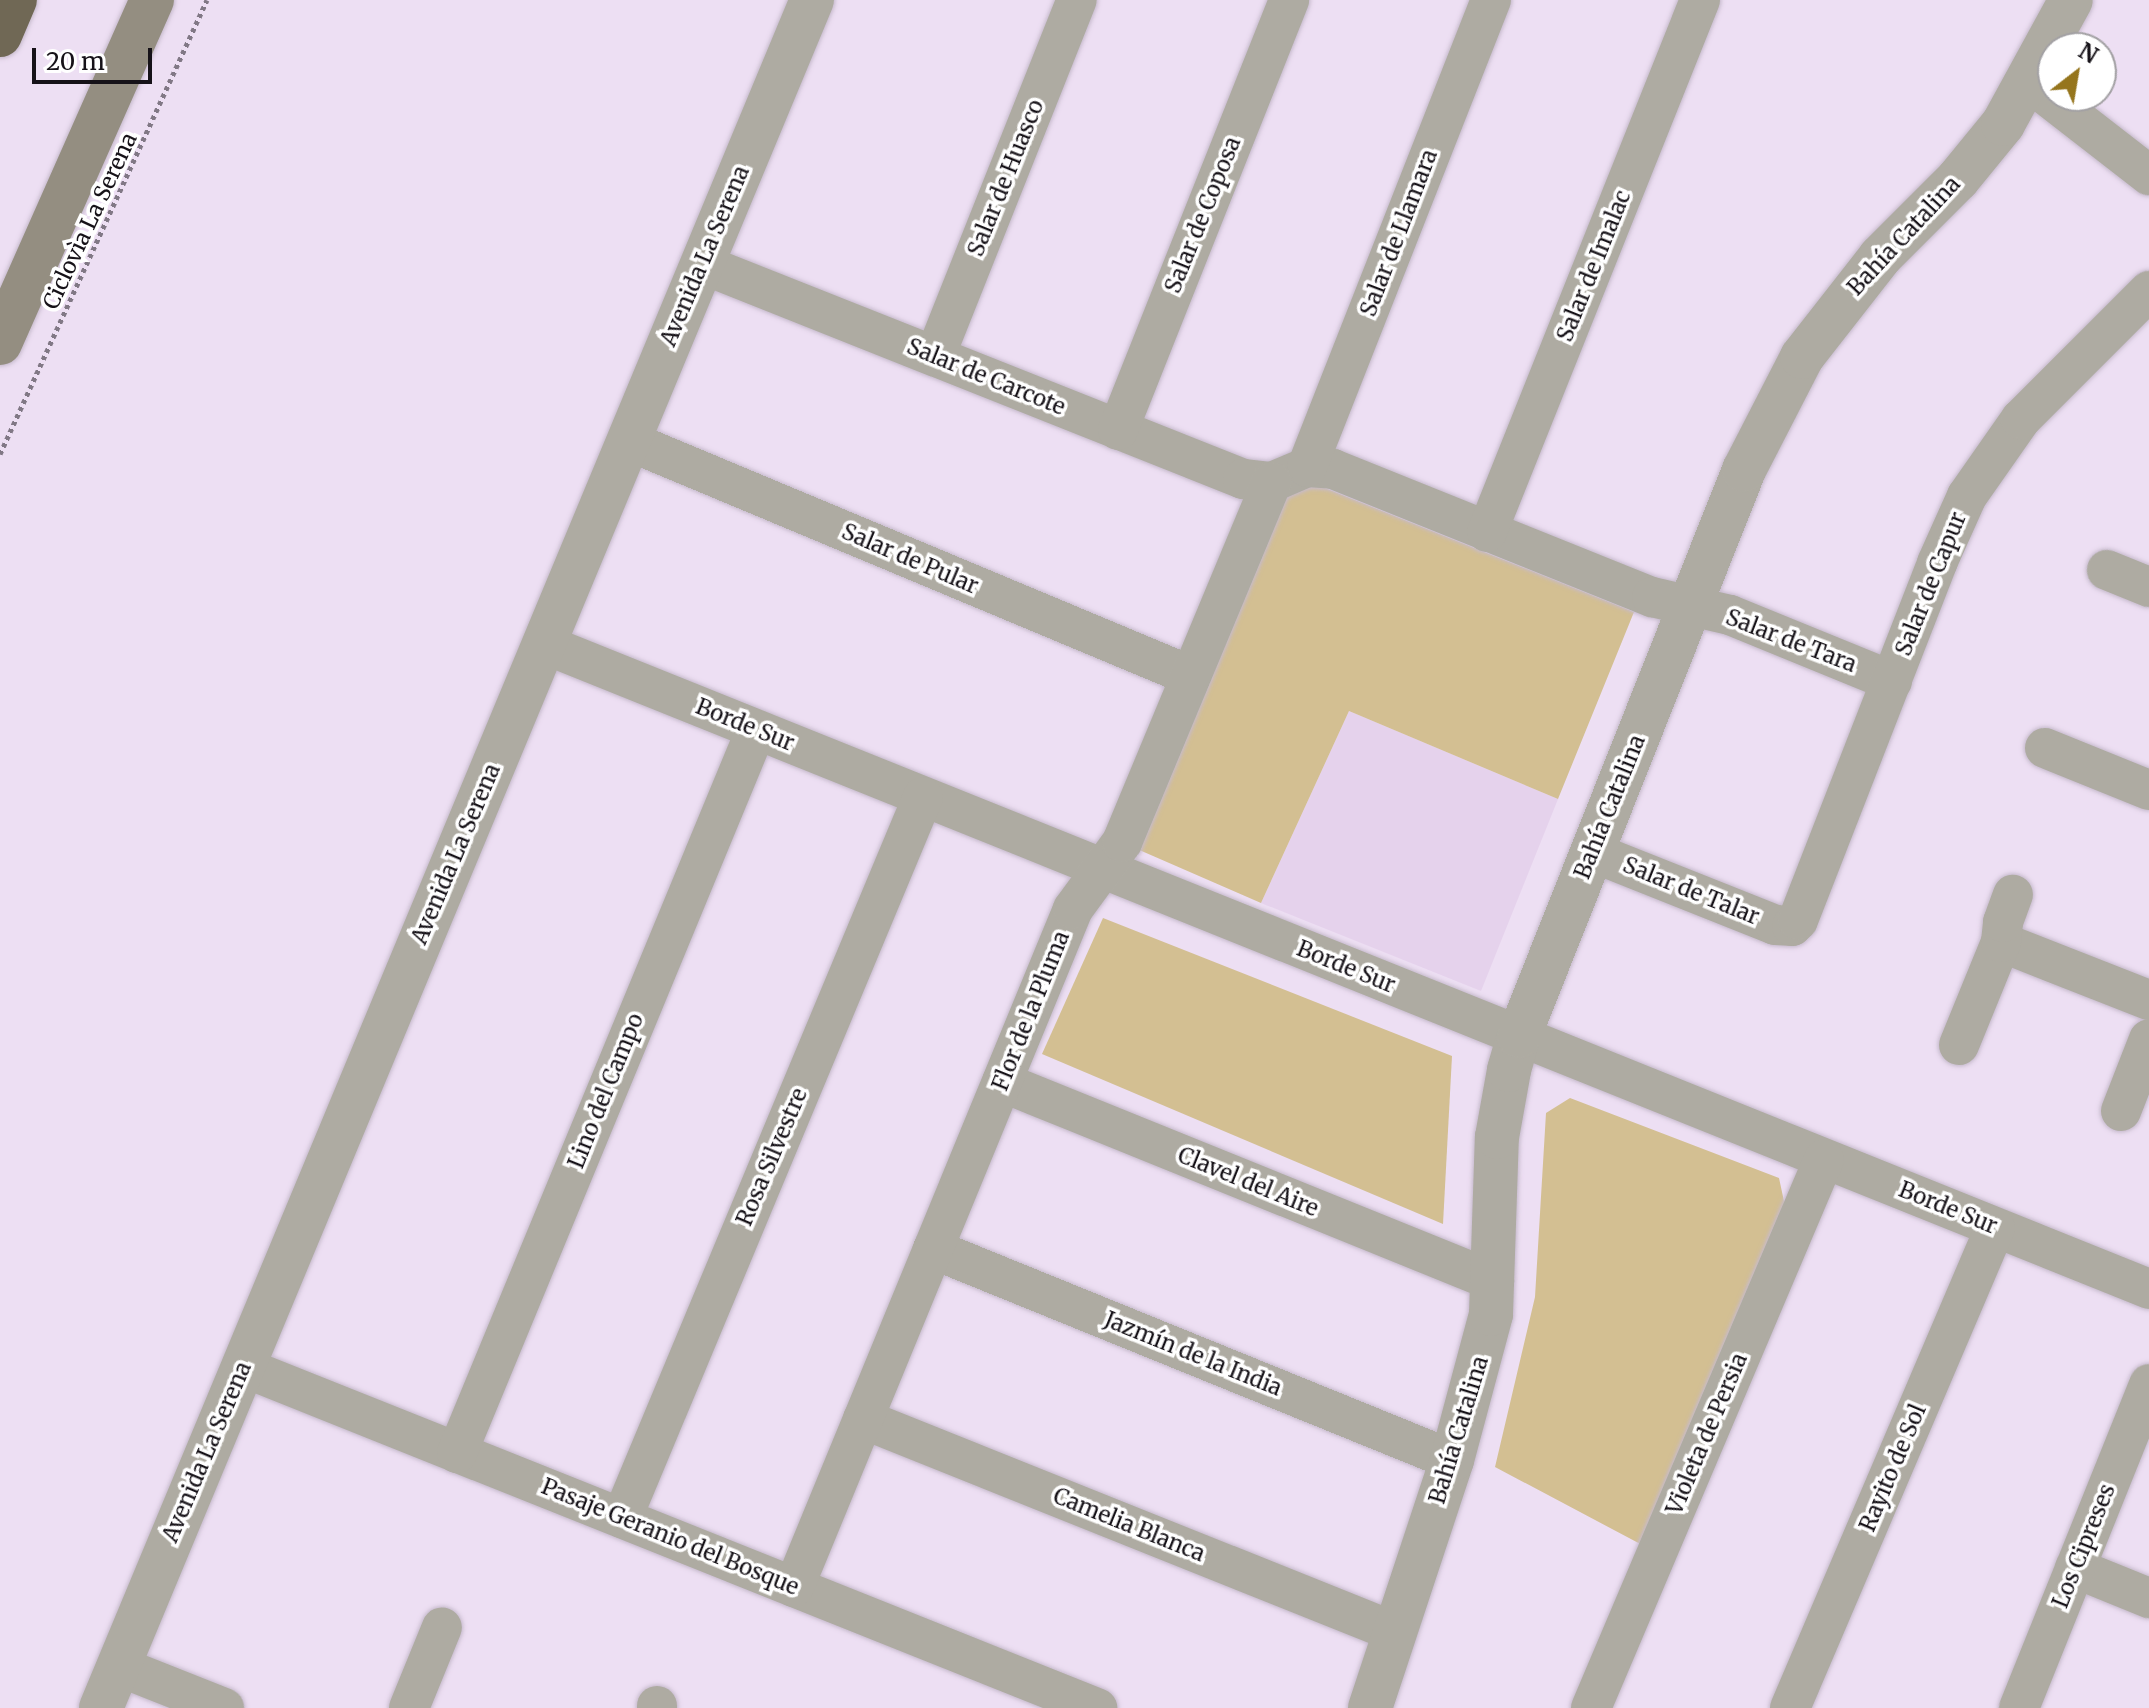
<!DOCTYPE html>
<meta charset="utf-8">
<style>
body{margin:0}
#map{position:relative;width:2149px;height:1708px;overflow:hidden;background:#eddff3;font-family:Merriweather,serif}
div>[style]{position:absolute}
.built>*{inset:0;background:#e5d2ec}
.green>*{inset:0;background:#d3bf92}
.path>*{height:5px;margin-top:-2.5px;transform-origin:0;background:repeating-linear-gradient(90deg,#817885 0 4px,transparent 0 8px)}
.roads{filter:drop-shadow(0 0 2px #c6bacc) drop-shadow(0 0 2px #c6bacc)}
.minor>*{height:40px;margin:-20px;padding:0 20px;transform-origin:20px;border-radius:20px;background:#aeaba2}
.tertiary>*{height:44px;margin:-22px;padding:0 22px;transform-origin:22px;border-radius:22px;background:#aeaba2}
.secondary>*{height:44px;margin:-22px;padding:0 22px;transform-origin:22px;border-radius:22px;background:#948e81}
.motorway>*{height:44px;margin:-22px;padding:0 22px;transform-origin:22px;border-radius:22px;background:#706855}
span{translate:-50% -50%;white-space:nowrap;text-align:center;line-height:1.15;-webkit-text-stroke:7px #fff;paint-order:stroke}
.street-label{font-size:22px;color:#161218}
.north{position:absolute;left:2037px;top:32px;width:80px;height:80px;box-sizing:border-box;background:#fff;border:2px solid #a2a0a3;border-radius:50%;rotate:31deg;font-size:22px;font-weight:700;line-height:32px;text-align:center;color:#161218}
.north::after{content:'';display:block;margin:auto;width:28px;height:36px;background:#95751d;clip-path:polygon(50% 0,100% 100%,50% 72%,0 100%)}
.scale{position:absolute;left:32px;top:48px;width:120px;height:36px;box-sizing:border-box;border:4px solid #161218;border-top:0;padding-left:10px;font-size:24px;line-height:28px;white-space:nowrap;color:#161218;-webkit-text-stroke:6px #fff;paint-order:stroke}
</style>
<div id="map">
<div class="built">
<i style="clip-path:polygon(1349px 711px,1558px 799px,1481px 991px,1261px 903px)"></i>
</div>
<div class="green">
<i style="clip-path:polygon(1310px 482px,1634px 612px,1558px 799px,1349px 711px,1261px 903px,1137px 849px,1281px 494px)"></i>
<i style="clip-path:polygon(1103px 918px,1452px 1056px,1443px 1224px,1042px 1054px)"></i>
<i style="clip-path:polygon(1570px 1098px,1779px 1178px,1785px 1206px,1646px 1547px,1495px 1467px,1535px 1297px,1546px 1113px)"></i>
</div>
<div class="path">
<i style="left:0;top:454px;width:499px;rotate:-65.5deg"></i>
</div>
<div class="roads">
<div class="minor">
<i style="left:2029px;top:82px;width:152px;rotate:37.8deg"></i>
<i style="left:702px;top:264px;width:582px;rotate:21.67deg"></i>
<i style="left:1243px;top:479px;width:29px;rotate:6deg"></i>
<i style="left:1272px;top:482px;width:38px;rotate:-23deg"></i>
<i style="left:1307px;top:467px;width:26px;rotate:4deg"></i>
<i style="left:1333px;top:469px;width:344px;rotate:21.9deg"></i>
<i style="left:1652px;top:597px;width:80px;rotate:13deg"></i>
<i style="left:1730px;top:615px;width:175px;rotate:22.2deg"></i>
<i style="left:935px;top:356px;width:383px;rotate:-68.3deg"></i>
<i style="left:1118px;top:430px;width:463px;rotate:-68.3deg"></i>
<i style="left:629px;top:441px;width:609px;rotate:22.69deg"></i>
<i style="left:1307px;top:467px;width:502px;rotate:-68.5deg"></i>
<i style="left:1487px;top:532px;width:573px;rotate:-68.18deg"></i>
<i style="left:2107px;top:570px;width:45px;rotate:22deg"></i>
<i style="left:544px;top:644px;width:1730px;rotate:21.89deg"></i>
<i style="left:2045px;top:748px;width:112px;rotate:22deg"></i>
<i style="left:1592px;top:852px;width:197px;rotate:21.7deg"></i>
<i style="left:1775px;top:925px;width:17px;rotate:3deg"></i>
<i style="left:1792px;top:926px;width:8px;rotate:-45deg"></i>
<i style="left:1798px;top:920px;width:383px;rotate:-68.7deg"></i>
<i style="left:1937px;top:563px;width:73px;rotate:-65.9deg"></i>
<i style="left:1967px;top:496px;width:94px;rotate:-55deg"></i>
<i style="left:2021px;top:419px;width:181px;rotate:-45deg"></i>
<i style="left:2001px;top:942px;width:159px;rotate:21.4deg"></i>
<i style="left:1959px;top:1045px;width:111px;rotate:-67.8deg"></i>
<i style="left:2001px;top:942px;width:20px;rotate:-84deg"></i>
<i style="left:2003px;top:922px;width:29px;rotate:-70deg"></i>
<i style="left:1002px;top:1082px;width:531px;rotate:22.02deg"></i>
<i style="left:2121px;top:1111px;width:77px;rotate:-68.7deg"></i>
<i style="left:933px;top:1249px;width:560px;rotate:22.12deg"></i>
<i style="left:243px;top:1367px;width:920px;rotate:21.77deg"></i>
<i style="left:863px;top:1419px;width:573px;rotate:21.82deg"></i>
<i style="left:457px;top:1453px;width:782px;rotate:-67.53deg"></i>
<i style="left:622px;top:1518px;width:781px;rotate:-67.34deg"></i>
<i style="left:2075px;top:1568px;width:80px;rotate:22.1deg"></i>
<i style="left:794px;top:1587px;width:733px;rotate:-67.63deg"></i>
<i style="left:1073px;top:909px;width:83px;rotate:-53.8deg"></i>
<i style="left:1122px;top:842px;width:390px;rotate:-67.4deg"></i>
<i style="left:118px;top:1666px;width:114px;rotate:21.6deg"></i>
<i style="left:409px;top:1708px;width:87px;rotate:-67.8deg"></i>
<i style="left:657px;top:1708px;width:2px;rotate:-90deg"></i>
<i style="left:1591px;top:1708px;width:596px;rotate:-67deg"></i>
<i style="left:1790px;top:1708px;width:522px;rotate:-66.87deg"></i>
<i style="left:2019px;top:1708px;width:349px;rotate:-68.1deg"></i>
</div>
<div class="tertiary">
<i style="left:101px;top:1708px;width:1850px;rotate:-67.4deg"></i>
<i style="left:1370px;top:1708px;width:261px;rotate:-71.7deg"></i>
<i style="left:1452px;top:1460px;width:151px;rotate:-75deg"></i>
<i style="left:1491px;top:1314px;width:177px;rotate:-88.1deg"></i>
<i style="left:1497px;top:1137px;width:68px;rotate:-79.8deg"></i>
<i style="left:1509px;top:1070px;width:35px;rotate:-74deg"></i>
<i style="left:1519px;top:1036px;width:609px;rotate:-68.32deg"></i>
<i style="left:1744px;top:470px;width:127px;rotate:-62.8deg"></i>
<i style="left:1802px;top:357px;width:127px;rotate:-52deg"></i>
<i style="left:1880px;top:257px;width:110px;rotate:-45deg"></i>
<i style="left:1958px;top:179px;width:71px;rotate:-50.7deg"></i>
<i style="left:2003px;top:124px;width:141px;rotate:-61.3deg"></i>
</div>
<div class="secondary">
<i style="left:0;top:343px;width:375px;rotate:-66.1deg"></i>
</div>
<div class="motorway">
<i style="left:0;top:35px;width:38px;rotate:-67deg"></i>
</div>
</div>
<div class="street-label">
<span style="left:1006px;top:178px;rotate:-68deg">Salar de Huasco</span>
<span style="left:1203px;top:215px;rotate:-68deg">Salar de Coposa</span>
<span style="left:90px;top:221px;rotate:-65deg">Ciclovìa La Serena</span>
<span style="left:1399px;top:233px;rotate:-69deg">Salar de Llamara</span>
<span style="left:1904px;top:236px;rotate:-47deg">Bahía Catalina</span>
<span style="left:705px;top:256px;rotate:-67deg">Avenida La Serena</span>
<span style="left:1594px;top:266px;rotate:-68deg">Salar de Imalac</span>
<span style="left:986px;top:377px;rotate:22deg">Salar de Carcote</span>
<span style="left:910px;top:559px;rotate:23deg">Salar de Pular</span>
<span style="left:1931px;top:584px;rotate:-68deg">Salar de Capur</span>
<span style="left:1791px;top:641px;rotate:21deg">Salar de Tara</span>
<span style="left:745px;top:725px;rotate:22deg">Borde Sur</span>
<span style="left:1610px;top:807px;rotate:-68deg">Bahía Catalina</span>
<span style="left:456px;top:854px;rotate:-67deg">Avenida La Serena</span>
<span style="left:1691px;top:891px;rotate:22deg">Salar de Talar</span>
<span style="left:1346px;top:967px;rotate:22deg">Borde Sur</span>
<span style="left:1031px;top:1011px;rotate:-68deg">Flor de la Pluma</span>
<span style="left:606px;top:1091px;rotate:-68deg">Lino del Campo</span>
<span style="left:772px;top:1157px;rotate:-67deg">Rosa Silvestre</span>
<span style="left:1248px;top:1182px;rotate:22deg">Clavel del Aire</span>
<span style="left:1948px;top:1208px;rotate:22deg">Borde Sur</span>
<span style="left:1193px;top:1354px;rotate:22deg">Jazmín de la India</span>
<span style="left:1459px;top:1430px;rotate:-73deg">Bahía Catalina</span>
<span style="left:1707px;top:1434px;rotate:-67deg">Violeta de Persia</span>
<span style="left:207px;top:1452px;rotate:-67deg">Avenida La Serena</span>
<span style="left:1893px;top:1468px;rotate:-67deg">Rayito de Sol</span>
<span style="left:1129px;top:1525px;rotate:22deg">Camelia Blanca</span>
<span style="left:670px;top:1537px;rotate:22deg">Pasaje Geranio del Bosque</span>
<span style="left:2084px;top:1546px;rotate:-68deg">Los Cipreses</span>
</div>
<div class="north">N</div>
<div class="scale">20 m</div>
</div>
